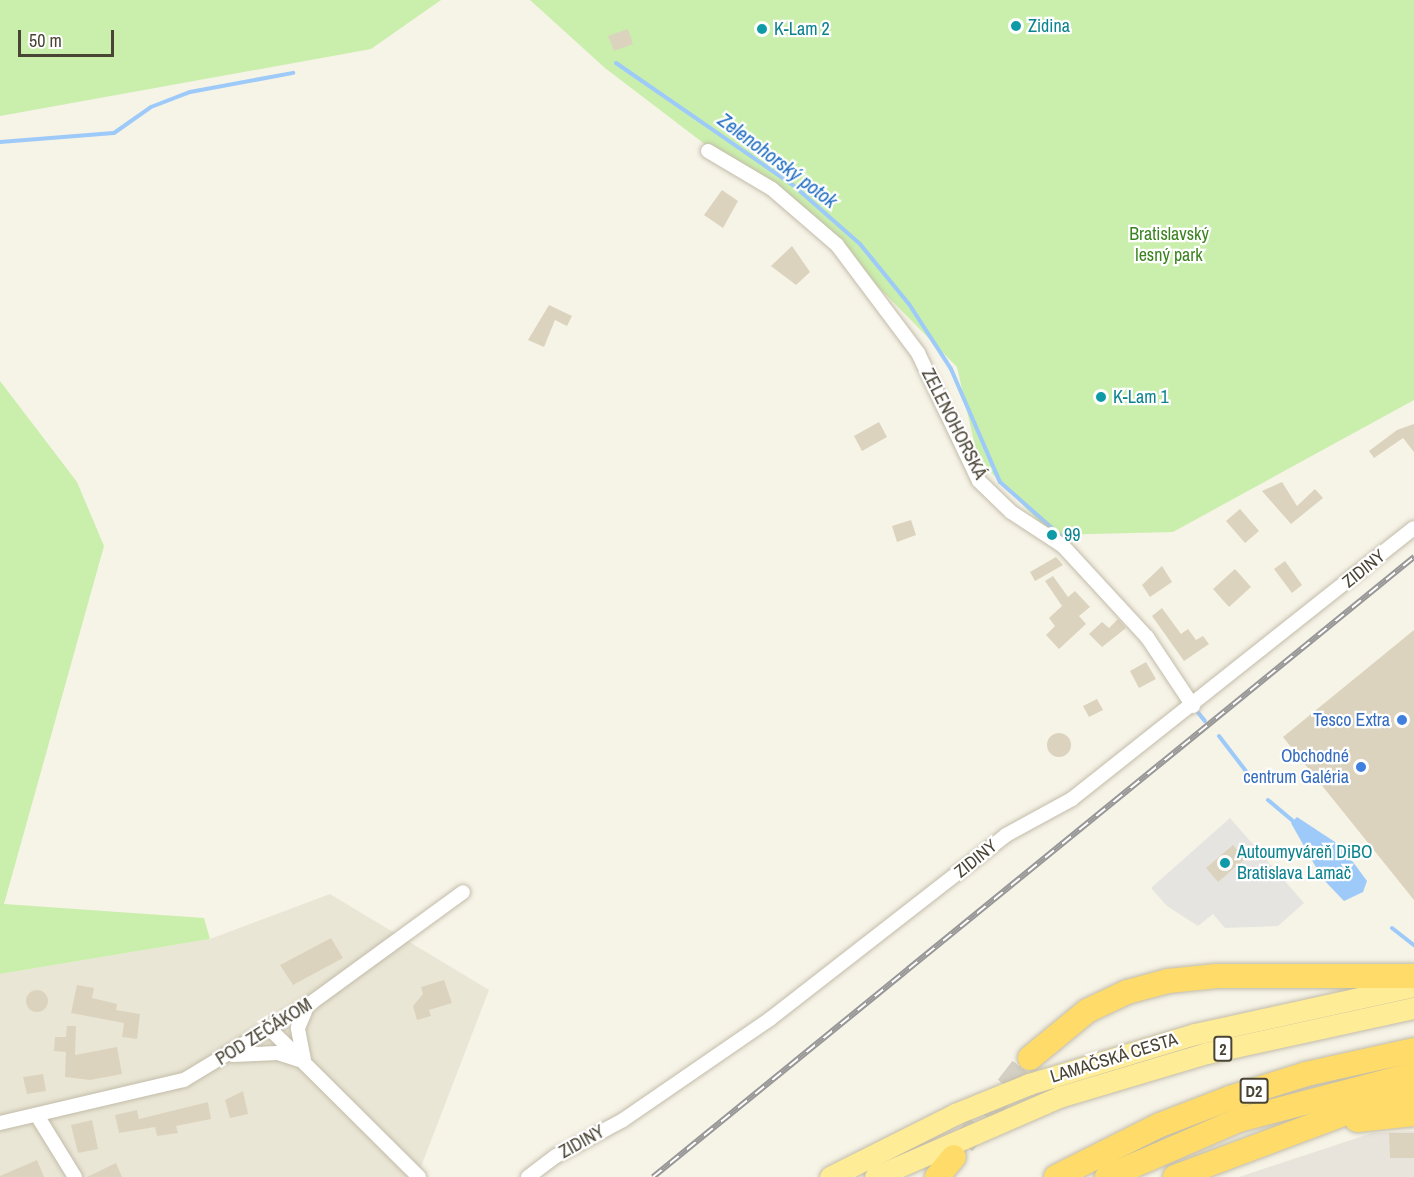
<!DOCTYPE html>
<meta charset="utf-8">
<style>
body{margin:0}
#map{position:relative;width:1414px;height:1177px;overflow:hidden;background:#f6f3e7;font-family:"Archivo Narrow",sans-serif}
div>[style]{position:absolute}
.residential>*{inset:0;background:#eae6d5}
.industrial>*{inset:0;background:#e8e4dc}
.green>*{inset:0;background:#caeeac}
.parking>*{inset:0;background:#e6e4e0}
.water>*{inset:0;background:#9dcaf9}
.stream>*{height:4px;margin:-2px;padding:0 2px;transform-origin:2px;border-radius:2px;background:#9dcaf9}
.building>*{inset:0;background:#dcd3be}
.round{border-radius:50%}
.motorway-tunnel>*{height:24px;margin-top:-12px;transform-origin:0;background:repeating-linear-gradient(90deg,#d4d0c3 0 24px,transparent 0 36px)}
.roads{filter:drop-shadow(0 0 2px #c2bca9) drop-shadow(0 0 2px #c2bca9)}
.minor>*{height:14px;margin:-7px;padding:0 7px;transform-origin:7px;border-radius:7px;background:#fff}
.primary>*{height:21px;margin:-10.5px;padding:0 10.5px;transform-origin:10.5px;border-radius:10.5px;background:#ffec97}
.motorway>*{height:24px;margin:-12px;padding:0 12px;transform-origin:12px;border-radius:12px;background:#ffdc69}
.rail>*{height:6px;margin-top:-3px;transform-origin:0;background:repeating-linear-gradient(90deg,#fff 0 11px,#979797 0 22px);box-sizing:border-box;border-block:2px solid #979797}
.dots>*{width:16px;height:16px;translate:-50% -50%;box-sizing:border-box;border:3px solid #fff;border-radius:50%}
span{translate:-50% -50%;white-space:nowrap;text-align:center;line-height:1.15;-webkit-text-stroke:4.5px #fff;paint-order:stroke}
.shield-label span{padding:2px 4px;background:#fff;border:2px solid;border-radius:4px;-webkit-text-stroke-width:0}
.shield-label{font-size:16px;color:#4a4435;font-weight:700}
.culture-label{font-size:18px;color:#0d838f}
.left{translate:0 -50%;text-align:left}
.park-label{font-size:18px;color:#3c8321}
.street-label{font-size:18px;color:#4a4435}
.shop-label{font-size:18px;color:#366cbe}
.right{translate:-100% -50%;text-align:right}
.water-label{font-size:20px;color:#216ec3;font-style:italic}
.scale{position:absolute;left:18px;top:30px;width:96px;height:27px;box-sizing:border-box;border:3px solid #4a4435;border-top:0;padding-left:8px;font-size:18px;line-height:21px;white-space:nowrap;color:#4a4435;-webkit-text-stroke:4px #fff;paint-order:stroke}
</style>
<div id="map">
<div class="residential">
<i style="clip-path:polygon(330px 894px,489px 990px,417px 1177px,0 1177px,0 974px,210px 939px)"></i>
</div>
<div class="industrial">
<i style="clip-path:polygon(1414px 1131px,1414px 1177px,1239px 1177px,1372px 1133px)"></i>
</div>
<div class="green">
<i style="clip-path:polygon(0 0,441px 0,371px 49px,0 116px)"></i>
<i style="clip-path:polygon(530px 0,1414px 0,1414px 400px,1173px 532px,1052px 535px,978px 459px,957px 367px,837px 245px,605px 68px)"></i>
<i style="clip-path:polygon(0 381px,77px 482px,104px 546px,4px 904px,204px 918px,210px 939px,0 974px)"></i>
</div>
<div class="parking">
<i style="clip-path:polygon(1230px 818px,1304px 903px,1278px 926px,1225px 928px,1213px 914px,1198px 926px,1167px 906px,1151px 888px)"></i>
</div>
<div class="water">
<i style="clip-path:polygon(1297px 817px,1335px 842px,1353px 862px,1367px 881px,1363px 892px,1344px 901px,1322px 878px,1291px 823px)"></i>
</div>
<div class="stream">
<i style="left:616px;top:63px;width:215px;rotate:34.6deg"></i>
<i style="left:793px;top:185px;width:89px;rotate:41.4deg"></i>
<i style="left:860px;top:244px;width:77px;rotate:50.8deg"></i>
<i style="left:909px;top:304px;width:77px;rotate:57.1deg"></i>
<i style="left:951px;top:369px;width:123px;rotate:66.6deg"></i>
<i style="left:1000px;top:482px;width:81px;rotate:41.5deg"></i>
<i style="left:0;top:142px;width:114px;rotate:-4.5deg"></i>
<i style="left:114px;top:133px;width:45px;rotate:-35.1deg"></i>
<i style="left:151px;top:107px;width:42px;rotate:-21deg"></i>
<i style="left:190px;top:92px;width:105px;rotate:-10.5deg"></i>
<i style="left:1196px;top:710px;width:14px;rotate:51deg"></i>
<i style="left:1219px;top:736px;width:59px;rotate:52.5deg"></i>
<i style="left:1268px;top:800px;width:33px;rotate:40deg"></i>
<i style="left:1392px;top:928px;width:28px;rotate:38deg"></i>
</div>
<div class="building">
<i style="clip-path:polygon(628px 29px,633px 44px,614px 51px,608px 36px)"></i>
<i style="clip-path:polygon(722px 190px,738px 201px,723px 228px,704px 215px)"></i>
<i style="clip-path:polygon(792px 246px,810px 272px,796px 285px,771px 266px)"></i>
<i style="clip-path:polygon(549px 305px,572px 316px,567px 326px,555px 320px,544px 347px,528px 340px)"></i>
<i style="clip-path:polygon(879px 422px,887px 437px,862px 451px,854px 436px)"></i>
<i style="clip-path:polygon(1414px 424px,1414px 452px,1403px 438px,1374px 458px,1369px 451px,1397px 430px)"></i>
<i style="clip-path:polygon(1282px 482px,1297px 506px,1315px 489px,1323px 498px,1291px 524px,1262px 491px)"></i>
<i style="clip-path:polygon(1240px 509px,1259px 531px,1245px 543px,1226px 521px)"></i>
<i style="clip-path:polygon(911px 520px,916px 535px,897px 542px,892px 526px)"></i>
<i style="clip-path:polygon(1056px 557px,1063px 565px,1035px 581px,1030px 572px)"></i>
<i style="clip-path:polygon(1285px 561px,1302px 585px,1292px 593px,1274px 569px)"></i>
<i style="clip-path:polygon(1162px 566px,1172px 582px,1150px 597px,1142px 585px)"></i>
<i style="clip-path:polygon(1235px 569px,1251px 587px,1229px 607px,1213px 589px)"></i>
<i style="clip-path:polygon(1053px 576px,1068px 597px,1075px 591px,1090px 607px,1079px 616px,1086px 624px,1059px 649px,1046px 635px,1055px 626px,1049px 618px,1062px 606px,1045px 581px)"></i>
<i style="clip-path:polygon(1162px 608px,1181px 634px,1188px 629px,1196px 640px,1203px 636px,1209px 644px,1184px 661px,1152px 616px)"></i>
<i style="clip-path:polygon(1118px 619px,1126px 628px,1102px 647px,1089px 634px,1102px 622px,1109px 628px)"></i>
<i style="clip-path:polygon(1414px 630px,1414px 900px,1283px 737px)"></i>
<i style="clip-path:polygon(1146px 662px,1156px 679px,1139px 688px,1130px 671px)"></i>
<i style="clip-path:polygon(1097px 699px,1103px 710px,1089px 717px,1083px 706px)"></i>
<i class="round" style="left:1047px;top:733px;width:24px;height:24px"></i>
<i style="clip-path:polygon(1233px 845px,1245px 859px,1218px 882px,1206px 868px)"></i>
<i style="clip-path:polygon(331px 938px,343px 958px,293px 985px,280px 965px)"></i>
<i style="clip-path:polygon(444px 980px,452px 1003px,429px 1010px,431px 1016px,417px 1020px,413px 1006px,423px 994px,421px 987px)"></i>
<i style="clip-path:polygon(77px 985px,94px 988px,92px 998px,117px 1004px,116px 1010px,140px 1014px,137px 1039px,122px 1037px,124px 1023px,71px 1013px)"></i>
<i class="round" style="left:26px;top:990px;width:22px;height:22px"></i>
<i style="clip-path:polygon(67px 1026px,76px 1026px,75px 1055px,117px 1047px,122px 1074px,90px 1080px,65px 1077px,66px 1052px,54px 1051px,55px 1037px,66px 1037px)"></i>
<i style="clip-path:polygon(43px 1074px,46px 1091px,27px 1094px,23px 1077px)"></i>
<i style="clip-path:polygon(243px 1091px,248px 1114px,230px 1118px,225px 1100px)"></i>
<i style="clip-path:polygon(208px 1102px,211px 1119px,176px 1126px,178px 1133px,157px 1136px,155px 1127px,119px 1133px,115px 1115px,137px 1110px,139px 1119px)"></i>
<i style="clip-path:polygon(92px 1120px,98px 1149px,78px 1153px,71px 1125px)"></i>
<i style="clip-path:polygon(1389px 1133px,1414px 1133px,1414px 1158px,1390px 1158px)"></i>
<i style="clip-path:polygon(37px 1160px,44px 1177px,0 1177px,0 1176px)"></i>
<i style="clip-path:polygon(116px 1163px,122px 1177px,87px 1177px)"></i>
</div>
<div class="motorway-tunnel">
<i style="left:963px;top:1144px;width:109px;rotate:-52.1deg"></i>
</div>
<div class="roads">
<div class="minor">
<i style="left:708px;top:151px;width:74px;rotate:30.7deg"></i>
<i style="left:772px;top:189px;width:86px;rotate:40.7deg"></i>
<i style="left:837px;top:245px;width:135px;rotate:53.1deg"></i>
<i style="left:918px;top:353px;width:142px;rotate:64.5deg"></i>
<i style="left:979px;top:481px;width:45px;rotate:44.1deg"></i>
<i style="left:1011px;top:512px;width:62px;rotate:33.2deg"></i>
<i style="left:1063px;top:546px;width:124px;rotate:47.3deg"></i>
<i style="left:1147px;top:637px;width:83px;rotate:56.3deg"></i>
<i style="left:270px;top:1029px;width:210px;rotate:44.8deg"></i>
<i style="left:233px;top:1055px;width:45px;rotate:-2.5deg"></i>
<i style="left:278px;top:1053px;width:22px;rotate:18deg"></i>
<i style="left:304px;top:1060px;width:33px;rotate:-101deg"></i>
<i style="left:298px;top:1028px;width:23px;rotate:-67deg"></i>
<i style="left:38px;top:1117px;width:70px;rotate:58.3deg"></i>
<i style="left:0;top:1123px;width:189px;rotate:-13.2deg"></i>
<i style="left:184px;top:1080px;width:149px;rotate:-31.2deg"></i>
<i style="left:311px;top:1003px;width:188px;rotate:-36.1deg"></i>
<i style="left:528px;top:1177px;width:35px;rotate:-37deg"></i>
<i style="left:556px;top:1156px;width:76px;rotate:-28.2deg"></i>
<i style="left:623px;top:1120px;width:178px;rotate:-34.5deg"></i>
<i style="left:770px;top:1019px;width:299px;rotate:-37.9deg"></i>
<i style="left:1006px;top:835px;width:75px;rotate:-28.6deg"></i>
<i style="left:1072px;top:799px;width:436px;rotate:-38.4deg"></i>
</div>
<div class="primary">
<i style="left:830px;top:1177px;width:140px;rotate:-26.7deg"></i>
<i style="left:955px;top:1114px;width:80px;rotate:-22.1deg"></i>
<i style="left:1029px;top:1084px;width:173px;rotate:-16.8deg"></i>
<i style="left:1195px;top:1034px;width:224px;rotate:-12.4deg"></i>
<i style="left:875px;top:1177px;width:201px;rotate:-23.5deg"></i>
<i style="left:1059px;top:1097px;width:154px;rotate:-16.6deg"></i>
<i style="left:1207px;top:1053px;width:212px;rotate:-12.3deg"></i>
</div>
<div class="motorway">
<i style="left:1030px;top:1058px;width:74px;rotate:-39.5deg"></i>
<i style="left:1087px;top:1011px;width:44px;rotate:-25.4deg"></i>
<i style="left:1127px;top:992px;width:42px;rotate:-15deg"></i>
<i style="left:1168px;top:981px;width:49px;rotate:-5.8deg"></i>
<i style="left:1217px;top:976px;width:197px"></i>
<i style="left:1357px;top:1120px;width:57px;rotate:-6deg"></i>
<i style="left:937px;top:1177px;width:26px;rotate:-50deg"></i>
<i style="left:1056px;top:1177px;width:116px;rotate:-26.6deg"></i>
<i style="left:1160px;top:1125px;width:75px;rotate:-21.1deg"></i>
<i style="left:1230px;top:1098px;width:80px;rotate:-17.5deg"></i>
<i style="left:1306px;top:1074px;width:111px;rotate:-12.5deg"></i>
<i style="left:1107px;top:1177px;width:144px;rotate:-23.4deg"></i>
<i style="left:1239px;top:1120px;width:181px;rotate:-14.7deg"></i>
<i style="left:1175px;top:1177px;width:194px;rotate:-20.5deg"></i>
<i style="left:1357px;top:1109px;width:59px;rotate:-15.7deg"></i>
</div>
</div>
<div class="rail">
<i style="left:653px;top:1177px;width:982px;rotate:-39.17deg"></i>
</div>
<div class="dots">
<i style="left:1016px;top:26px;background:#0f9aa8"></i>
<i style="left:762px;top:29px;background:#0f9aa8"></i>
<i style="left:1101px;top:397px;background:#0f9aa8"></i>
<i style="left:1052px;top:535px;background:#0f9aa8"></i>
<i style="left:1402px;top:720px;background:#3f7fe0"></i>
<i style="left:1361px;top:767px;background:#3f7fe0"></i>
<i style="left:1225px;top:863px;background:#0f9aa8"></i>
</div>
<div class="shield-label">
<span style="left:1223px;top:1049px">2</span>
<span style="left:1254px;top:1091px">D2</span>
</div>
<div class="culture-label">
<span class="left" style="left:1028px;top:26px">Zidina</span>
<span class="left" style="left:774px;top:29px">K-Lam 2</span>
<span class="left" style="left:1113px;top:397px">K-Lam 1</span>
<span class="left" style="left:1064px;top:535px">99</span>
<span class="left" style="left:1237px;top:863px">Autoumyváreň DiBO<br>Bratislava Lamač</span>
</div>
<div class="park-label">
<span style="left:1169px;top:245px">Bratislavský<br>lesný park</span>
</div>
<div class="street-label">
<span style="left:954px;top:424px;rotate:63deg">ZELENOHORSKÁ</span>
<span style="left:1364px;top:569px;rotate:-39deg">ZIDINY</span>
<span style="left:976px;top:859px;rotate:-39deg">ZIDINY</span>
<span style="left:264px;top:1032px;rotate:-32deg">POD ZEČÁKOM</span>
<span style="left:1114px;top:1058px;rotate:-17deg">LAMAČSKÁ CESTA</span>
<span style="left:582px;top:1142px;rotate:-29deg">ZIDINY</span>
</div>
<div class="shop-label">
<span class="right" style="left:1390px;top:720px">Tesco Extra</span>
<span class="right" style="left:1349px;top:767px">Obchodné<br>centrum Galéria</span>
</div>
<div class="water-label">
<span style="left:778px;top:160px;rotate:37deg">Zelenohorský potok</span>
</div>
<div class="scale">50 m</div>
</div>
